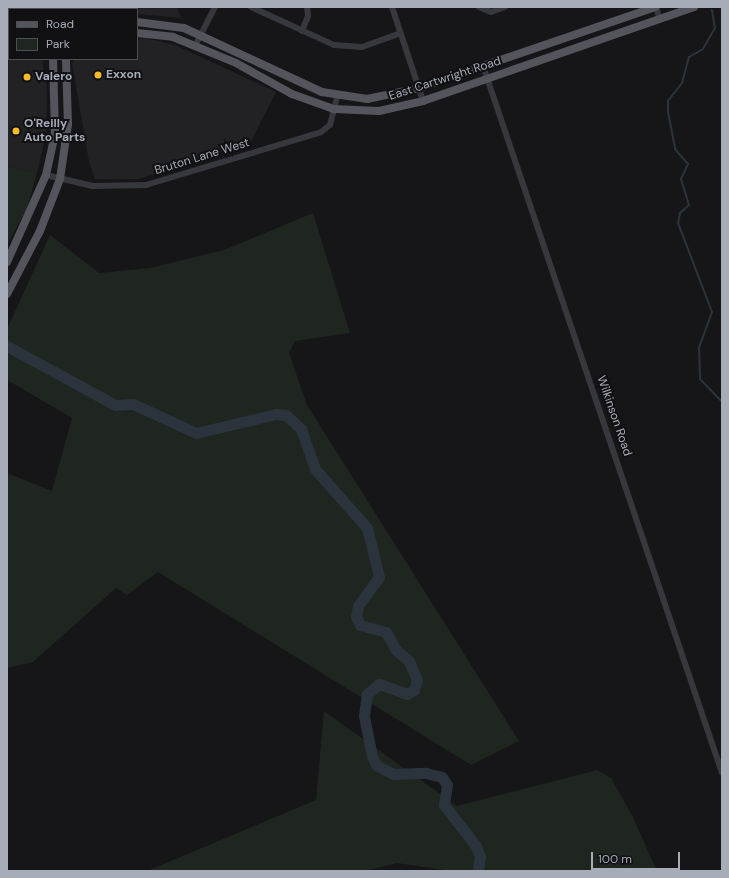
<!DOCTYPE html>
<style>
body{margin:0}
#map{position:relative;width:729px;height:878px;overflow:hidden;background:#161618;font-family:"DM Sans",sans-serif}
div>[style]{position:absolute}
.built>*{inset:0;background:#222225}
.green>*{inset:0;background:#1e261f}
.stream>*{height:2px;margin:-1px;padding:0 1px;transform-origin:1px;border-radius:1px;background:#2b343d}
.river>*{height:11px;margin:-5.5px;padding:0 5.5px;transform-origin:5.5px;border-radius:5.5px;background:#2b343d}
.minor>*{height:6px;margin:-3px;padding:0 3px;transform-origin:3px;border-radius:3px;background:#37383d}
.major>*{height:8px;margin:-4px;padding:0 4px;transform-origin:4px;border-radius:4px;background:#53545c}
.dots>*{width:11px;height:11px;translate:-50% -50%;box-sizing:border-box;border:2px solid #111113;border-radius:50%}
span{translate:-50% -50%;white-space:nowrap;text-align:center;line-height:1.15;-webkit-text-stroke:4px #111113;paint-order:stroke}
.poi-label{font-size:12px;color:#a7acb9;font-weight:700}
.left{translate:0 -50%;text-align:left}
.street-label{font-size:12px;color:#a7acb9}
.frame{position:absolute;inset:0;border:8px solid #a7acb9;pointer-events:none}
.legend{position:absolute;left:8px;top:8px;width:130px;height:52px;box-sizing:border-box;background:#111113;border:1px solid #4d4f55;margin:0;padding:5px 7px;list-style:none;font-size:12px;color:#a7acb9}
.legend li{display:flex;align-items:center;gap:8px;height:20px}
.legend b{width:20px;border:1px solid #4d4f55}
.scale{position:absolute;left:591px;top:852px;width:89px;height:18px;box-sizing:border-box;border:2px solid #a7acb9;border-top:0;padding-left:5px;font-size:12px;line-height:14px;white-space:nowrap;color:#a7acb9;-webkit-text-stroke:3px #111113;paint-order:stroke}
</style>
<div id="map">
<div class="built">
<i style="clip-path:polygon(7px 7px,33px 7px,34px 9px,9px 9px,7px 28px)"></i>
<i style="clip-path:polygon(61px 7px,177px 7px,181px 18px,137px 14px,137px 9px)"></i>
<i style="clip-path:polygon(144px 38px,175px 45px,276px 92px,250px 143px,139px 179px,95px 179px,89px 162px,72px 63px,74px 59px,137px 59px,137px 39px)"></i>
<i style="clip-path:polygon(7px 54px,9px 59px,42px 59px,47px 88px,46px 134px,37px 173px,7px 166px)"></i>
</div>
<div class="green">
<i style="clip-path:polygon(7px 166px,37px 173px,27px 208px,7px 245px)"></i>
<i style="clip-path:polygon(313px 213px,350px 333px,295px 341px,289px 353px,307px 405px,519px 741px,471px 765px,158px 572px,127px 595px,116px 588px,33px 662px,7px 668px,7px 473px,52px 491px,72px 418px,7px 380px,7px 329px,50px 235px,99px 273px,150px 268px,224px 250px)"></i>
<i style="clip-path:polygon(324px 711px,457px 806px,597px 770px,611px 778px,632px 815px,657px 871px,451px 871px,397px 863px,365px 871px,147px 871px,316px 800px)"></i>
</div>
<div class="stream">
<i style="left:712px;top:10px;width:18px;rotate:81deg"></i>
<i style="left:715px;top:28px;width:24px;rotate:120deg"></i>
<i style="left:703px;top:49px;width:16px;rotate:150deg"></i>
<i style="left:689px;top:57px;width:27px;rotate:105deg"></i>
<i style="left:682px;top:83px;width:23px;rotate:128deg"></i>
<i style="left:668px;top:101px;width:11px;rotate:90deg"></i>
<i style="left:668px;top:112px;width:38px;rotate:79deg"></i>
<i style="left:675px;top:149px;width:20px;rotate:49deg"></i>
<i style="left:688px;top:164px;width:17px;rotate:115deg"></i>
<i style="left:681px;top:179px;width:27px;rotate:73deg"></i>
<i style="left:689px;top:205px;width:12px;rotate:138deg"></i>
<i style="left:680px;top:213px;width:10px;rotate:101deg"></i>
<i style="left:678px;top:223px;width:95px;rotate:69.1deg"></i>
<i style="left:712px;top:312px;width:38px;rotate:110deg"></i>
<i style="left:699px;top:348px;width:31px;rotate:88deg"></i>
<i style="left:700px;top:379px;width:32px;rotate:46deg"></i>
</div>
<div class="river">
<i style="left:7px;top:346px;width:123px;rotate:28.6deg"></i>
<i style="left:115px;top:405px;width:18px;rotate:-3deg"></i>
<i style="left:133px;top:404px;width:69px;rotate:24.7deg"></i>
<i style="left:196px;top:433px;width:82px;rotate:-13.4deg"></i>
<i style="left:276px;top:414px;width:10px;rotate:6deg"></i>
<i style="left:286px;top:415px;width:21px;rotate:43deg"></i>
<i style="left:301px;top:429px;width:42px;rotate:70.7deg"></i>
<i style="left:315px;top:469px;width:79px;rotate:48.6deg"></i>
<i style="left:367px;top:528px;width:50px;rotate:76.2deg"></i>
<i style="left:379px;top:577px;width:36px;rotate:126deg"></i>
<i style="left:358px;top:606px;width:10px;rotate:101deg"></i>
<i style="left:356px;top:616px;width:10px;rotate:66deg"></i>
<i style="left:360px;top:625px;width:27px;rotate:15deg"></i>
<i style="left:386px;top:632px;width:21px;rotate:61deg"></i>
<i style="left:396px;top:650px;width:17px;rotate:40deg"></i>
<i style="left:409px;top:661px;width:21px;rotate:67deg"></i>
<i style="left:417px;top:680px;width:10px;rotate:107deg"></i>
<i style="left:414px;top:690px;width:8px;rotate:150deg"></i>
<i style="left:407px;top:694px;width:30px;rotate:-160deg"></i>
<i style="left:379px;top:684px;width:16px;rotate:140deg"></i>
<i style="left:367px;top:694px;width:22px;rotate:98deg"></i>
<i style="left:364px;top:716px;width:41px;rotate:78.7deg"></i>
<i style="left:372px;top:756px;width:10px;rotate:66deg"></i>
<i style="left:376px;top:765px;width:19px;rotate:28deg"></i>
<i style="left:393px;top:774px;width:33px;rotate:-2deg"></i>
<i style="left:426px;top:773px;width:16px;rotate:14deg"></i>
<i style="left:442px;top:777px;width:9px;rotate:58deg"></i>
<i style="left:447px;top:785px;width:20px;rotate:99deg"></i>
<i style="left:444px;top:805px;width:52px;rotate:52deg"></i>
<i style="left:476px;top:846px;width:11px;rotate:68deg"></i>
<i style="left:480px;top:856px;width:15px;rotate:98deg"></i>
</div>
<div class="minor">
<i style="left:251px;top:7px;width:91px;rotate:24.6deg"></i>
<i style="left:334px;top:45px;width:28px;rotate:4deg"></i>
<i style="left:362px;top:47px;width:41px;rotate:-19.7deg"></i>
<i style="left:392px;top:7px;width:99px;rotate:71.7deg"></i>
<i style="left:479px;top:7px;width:13px;rotate:23deg"></i>
<i style="left:491px;top:12px;width:15px;rotate:-20deg"></i>
<i style="left:656px;top:7px;width:13px;rotate:72deg"></i>
<i style="left:302px;top:31px;width:16px;rotate:-68deg"></i>
<i style="left:308px;top:16px;width:9px;rotate:-96deg"></i>
<i style="left:195px;top:46px;width:44px;rotate:-62.9deg"></i>
<i style="left:483px;top:66px;width:746px;rotate:71.32deg"></i>
<i style="left:46px;top:175px;width:48px;rotate:13.2deg"></i>
<i style="left:93px;top:186px;width:53px;rotate:-1.1deg"></i>
<i style="left:146px;top:185px;width:183px;rotate:-16.8deg"></i>
<i style="left:321px;top:132px;width:11px;rotate:-38deg"></i>
<i style="left:330px;top:125px;width:30px;rotate:-76deg"></i>
</div>
<div class="major">
<i style="left:44px;top:7px;width:2px;rotate:63deg"></i>
<i style="left:55px;top:7px;width:2px;rotate:63deg"></i>
<i style="left:137px;top:22px;width:47px;rotate:7.3deg"></i>
<i style="left:184px;top:28px;width:152px;rotate:24.9deg"></i>
<i style="left:322px;top:92px;width:46px;rotate:8.8deg"></i>
<i style="left:367px;top:99px;width:53px;rotate:-11.9deg"></i>
<i style="left:419px;top:88px;width:250px;rotate:-18.9deg"></i>
<i style="left:137px;top:33px;width:36px;rotate:6deg"></i>
<i style="left:173px;top:37px;width:68px;rotate:22.4deg"></i>
<i style="left:236px;top:63px;width:64px;rotate:29deg"></i>
<i style="left:292px;top:94px;width:45px;rotate:19.7deg"></i>
<i style="left:334px;top:109px;width:45px;rotate:2.5deg"></i>
<i style="left:379px;top:111px;width:45px;rotate:-12.8deg"></i>
<i style="left:423px;top:101px;width:287px;rotate:-19.1deg"></i>
<i style="left:7px;top:35px;width:2px"></i>
<i style="left:7px;top:48px;width:2px;rotate:-27deg"></i>
<i style="left:7px;top:262px;width:95px;rotate:-65.9deg"></i>
<i style="left:46px;top:175px;width:42px;rotate:-77.6deg"></i>
<i style="left:55px;top:134px;width:75px;rotate:-91.5deg"></i>
<i style="left:7px;top:294px;width:71px;rotate:-62.4deg"></i>
<i style="left:40px;top:231px;width:56px;rotate:-69deg"></i>
<i style="left:60px;top:179px;width:56px;rotate:-81.7deg"></i>
<i style="left:68px;top:124px;width:65px;rotate:-91.8deg"></i>
</div>
<div class="dots">
<i style="left:98px;top:75px;background:#fabb2b"></i>
<i style="left:27px;top:77px;background:#fabb2b"></i>
<i style="left:16px;top:131px;background:#fabb2b"></i>
</div>
<div class="poi-label">
<span class="left" style="left:106px;top:75px">Exxon</span>
<span class="left" style="left:35px;top:77px">Valero</span>
<span class="left" style="left:24px;top:131px">O'Reilly<br>Auto Parts</span>
</div>
<div class="street-label">
<span style="left:445px;top:79px;rotate:-18deg">East Cartwright Road</span>
<span style="left:202px;top:157px;rotate:-17deg">Bruton Lane West</span>
<span style="left:614px;top:416px;rotate:71deg">Wilkinson Road</span>
</div>
<div class="frame"></div>
<ul class="legend">
<li><b style="height:5px;background:#53545c"></b>Road</li>
<li><b style="height:11px;background:#1e261f"></b>Park</li>
</ul>
<div class="scale">100 m</div>
</div>
